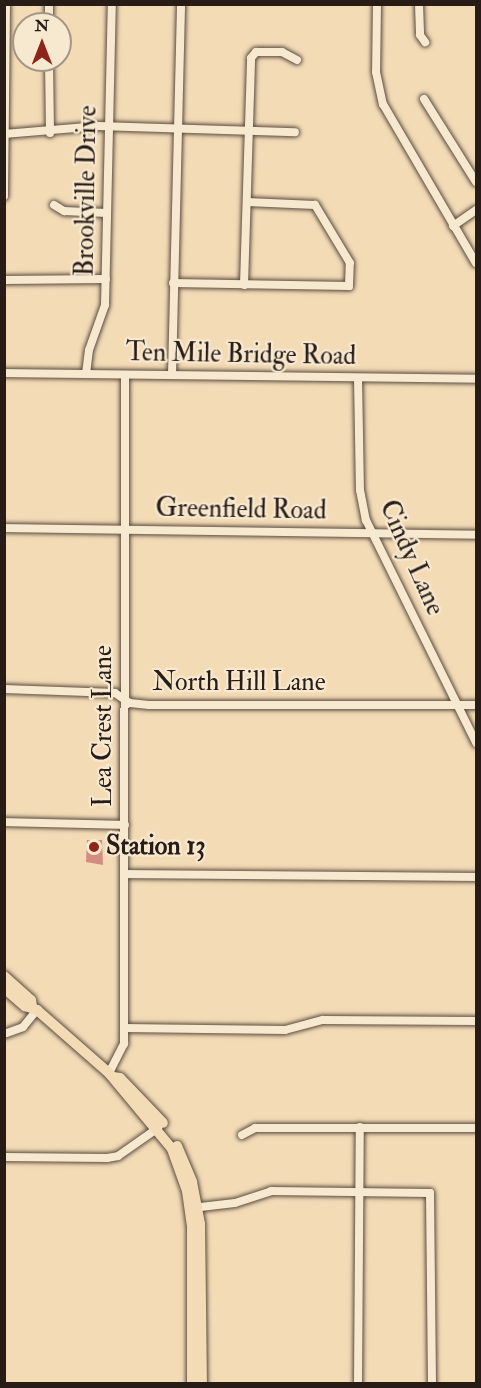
<!DOCTYPE html>
<style>
body{margin:0}
#map{position:relative;width:481px;height:1388px;overflow:hidden;background:#f3dbb6;font-family:"IM FELL Double Pica",serif}
div>[style]{position:absolute}
.building>*{inset:0;background:#d38d80}
.roads{filter:drop-shadow(0 0 2px #5b4c3f) drop-shadow(0 0 2px #5b4c3f)}
.minor>*{height:8px;margin:-4px;padding:0 4px;transform-origin:4px;border-radius:4px;background:#f7e8d0}
.major>*{height:10px;margin:-5px;padding:0 5px;transform-origin:5px;border-radius:5px;background:#f3dbb6}
.dots>*{width:16px;height:16px;translate:-50% -50%;box-sizing:border-box;border:3px solid #f7e8d0;border-radius:50%}
span{translate:-50% -50%;white-space:nowrap;text-align:center;line-height:1.15;-webkit-text-stroke:4.5px #f7e8d0;paint-order:stroke}
.street-label{font-size:26px;color:#281c17}
.poi-label{font-size:26px;color:#281c17;font-weight:700}
.left{translate:0 -50%;text-align:left}
.frame{position:absolute;inset:0;border:6px solid #281c17;pointer-events:none}
.north{position:absolute;left:12px;top:12px;width:60px;height:60px;box-sizing:border-box;background:#f7e8d0;border:2px solid #a49686;border-radius:50%;rotate:0deg;font-size:16px;font-weight:700;line-height:24px;text-align:center;color:#281c17}
.north::after{content:'';display:block;margin:auto;width:21px;height:27px;background:#8f2418;clip-path:polygon(50% 0,100% 100%,50% 72%,0 100%)}
</style>
<div id="map">
<div class="building">
<i style="clip-path:polygon(87px 840px,102px 840px,103px 865px,86px 862px)"></i>
</div>
<div class="roads">
<div class="minor">
<i style="left:49px;top:4px;width:20px;rotate:90deg"></i>
<i style="left:377px;top:4px;width:68px;rotate:90.8deg"></i>
<i style="left:376px;top:72px;width:33px;rotate:78deg"></i>
<i style="left:383px;top:104px;width:184px;rotate:59.7deg"></i>
<i style="left:419px;top:4px;width:31px;rotate:88deg"></i>
<i style="left:420px;top:35px;width:9px;rotate:54deg"></i>
<i style="left:49px;top:60px;width:73px;rotate:89.2deg"></i>
<i style="left:424px;top:99px;width:98px;rotate:57.9deg"></i>
<i style="left:4px;top:134px;width:95px;rotate:-4.8deg"></i>
<i style="left:99px;top:126px;width:196px;rotate:1.8deg"></i>
<i style="left:4px;top:196px;width:192px;rotate:-89.4deg"></i>
<i style="left:54px;top:205px;width:12px;rotate:31deg"></i>
<i style="left:64px;top:211px;width:43px;rotate:2.7deg"></i>
<i style="left:453px;top:226px;width:28px;rotate:-35deg"></i>
<i style="left:4px;top:280px;width:102px;rotate:-0.6deg"></i>
<i style="left:173px;top:283px;width:176px;rotate:1deg"></i>
<i style="left:349px;top:286px;width:23px;rotate:-88deg"></i>
<i style="left:350px;top:263px;width:68px;rotate:-121.1deg"></i>
<i style="left:315px;top:205px;width:68px;rotate:-177.5deg"></i>
<i style="left:244px;top:285px;width:227px;rotate:-88.2deg"></i>
<i style="left:251px;top:58px;width:8px;rotate:-50deg"></i>
<i style="left:256px;top:52px;width:26px"></i>
<i style="left:282px;top:52px;width:17px;rotate:28deg"></i>
<i style="left:4px;top:373px;width:472px;rotate:0.7deg"></i>
<i style="left:86px;top:374px;width:24px;rotate:-83deg"></i>
<i style="left:89px;top:350px;width:48px;rotate:-70.4deg"></i>
<i style="left:105px;top:305px;width:301px;rotate:-88.7deg"></i>
<i style="left:172px;top:375px;width:371px;rotate:-88.6deg"></i>
<i style="left:358px;top:378px;width:112px;rotate:89deg"></i>
<i style="left:360px;top:490px;width:31px;rotate:79deg"></i>
<i style="left:366px;top:520px;width:249px;rotate:63.7deg"></i>
<i style="left:4px;top:528px;width:472px;rotate:0.8deg"></i>
<i style="left:4px;top:689px;width:111px;rotate:2.1deg"></i>
<i style="left:115px;top:693px;width:18px;rotate:34deg"></i>
<i style="left:130px;top:703px;width:19px;rotate:6deg"></i>
<i style="left:149px;top:705px;width:327px"></i>
<i style="left:4px;top:822px;width:121px;rotate:1.4deg"></i>
<i style="left:124px;top:874px;width:352px;rotate:0.5deg"></i>
<i style="left:124px;top:1028px;width:161px;rotate:0.7deg"></i>
<i style="left:285px;top:1030px;width:39px;rotate:-15deg"></i>
<i style="left:323px;top:1020px;width:153px;rotate:0.4deg"></i>
<i style="left:4px;top:1034px;width:20px;rotate:-20deg"></i>
<i style="left:23px;top:1027px;width:22px;rotate:-51deg"></i>
<i style="left:109px;top:1073px;width:33px;rotate:-63deg"></i>
<i style="left:124px;top:1044px;width:669px;rotate:-89.91deg"></i>
<i style="left:242px;top:1135px;width:15px;rotate:-28deg"></i>
<i style="left:255px;top:1128px;width:221px"></i>
<i style="left:4px;top:1157px;width:103px;rotate:0.6deg"></i>
<i style="left:107px;top:1158px;width:11px;rotate:-10deg"></i>
<i style="left:118px;top:1156px;width:49px;rotate:-35deg"></i>
<i style="left:192px;top:1208px;width:43px;rotate:-6.6deg"></i>
<i style="left:235px;top:1203px;width:38px;rotate:-18deg"></i>
<i style="left:271px;top:1191px;width:159px;rotate:0.7deg"></i>
<i style="left:430px;top:1193px;width:191px;rotate:89.4deg"></i>
<i style="left:358px;top:1384px;width:257px;rotate:-89.6deg"></i>
</div>
<div class="major">
<i style="left:4px;top:976px;width:36px;rotate:42deg"></i>
<i style="left:31px;top:1000px;width:6px;rotate:81deg"></i>
<i style="left:4px;top:988px;width:28px;rotate:41deg"></i>
<i style="left:25px;top:1006px;width:13px;rotate:18deg"></i>
<i style="left:37px;top:1010px;width:96px;rotate:41.2deg"></i>
<i style="left:109px;top:1073px;width:99px;rotate:50.3deg"></i>
<i style="left:172px;top:1149px;width:45px;rotate:70.3deg"></i>
<i style="left:187px;top:1191px;width:37px;rotate:82deg"></i>
<i style="left:192px;top:1228px;width:156px;rotate:90deg"></i>
<i style="left:113px;top:1077px;width:7px;rotate:8deg"></i>
<i style="left:120px;top:1078px;width:62px;rotate:46.3deg"></i>
<i style="left:177px;top:1146px;width:39px;rotate:67deg"></i>
<i style="left:192px;top:1182px;width:43px;rotate:79.2deg"></i>
<i style="left:200px;top:1224px;width:160px;rotate:89.3deg"></i>
</div>
</div>
<div class="dots">
<i style="left:94px;top:847px;background:#8f2418"></i>
</div>
<div class="street-label">
<span style="left:87px;top:191px;rotate:-89deg">Brookville Drive</span>
<span style="left:241px;top:355px;rotate:1deg">Ten Mile Bridge Road</span>
<span style="left:241px;top:510px;rotate:1deg">Greenfield Road</span>
<span style="left:411px;top:558px;rotate:66deg">Cindy Lane</span>
<span style="left:239px;top:683px">North Hill Lane</span>
<span style="left:104px;top:726px;rotate:-90deg">Lea Crest Lane</span>
</div>
<div class="poi-label">
<span class="left" style="left:106px;top:847px">Station 13</span>
</div>
<div class="frame"></div>
<div class="north">N</div>
</div>
